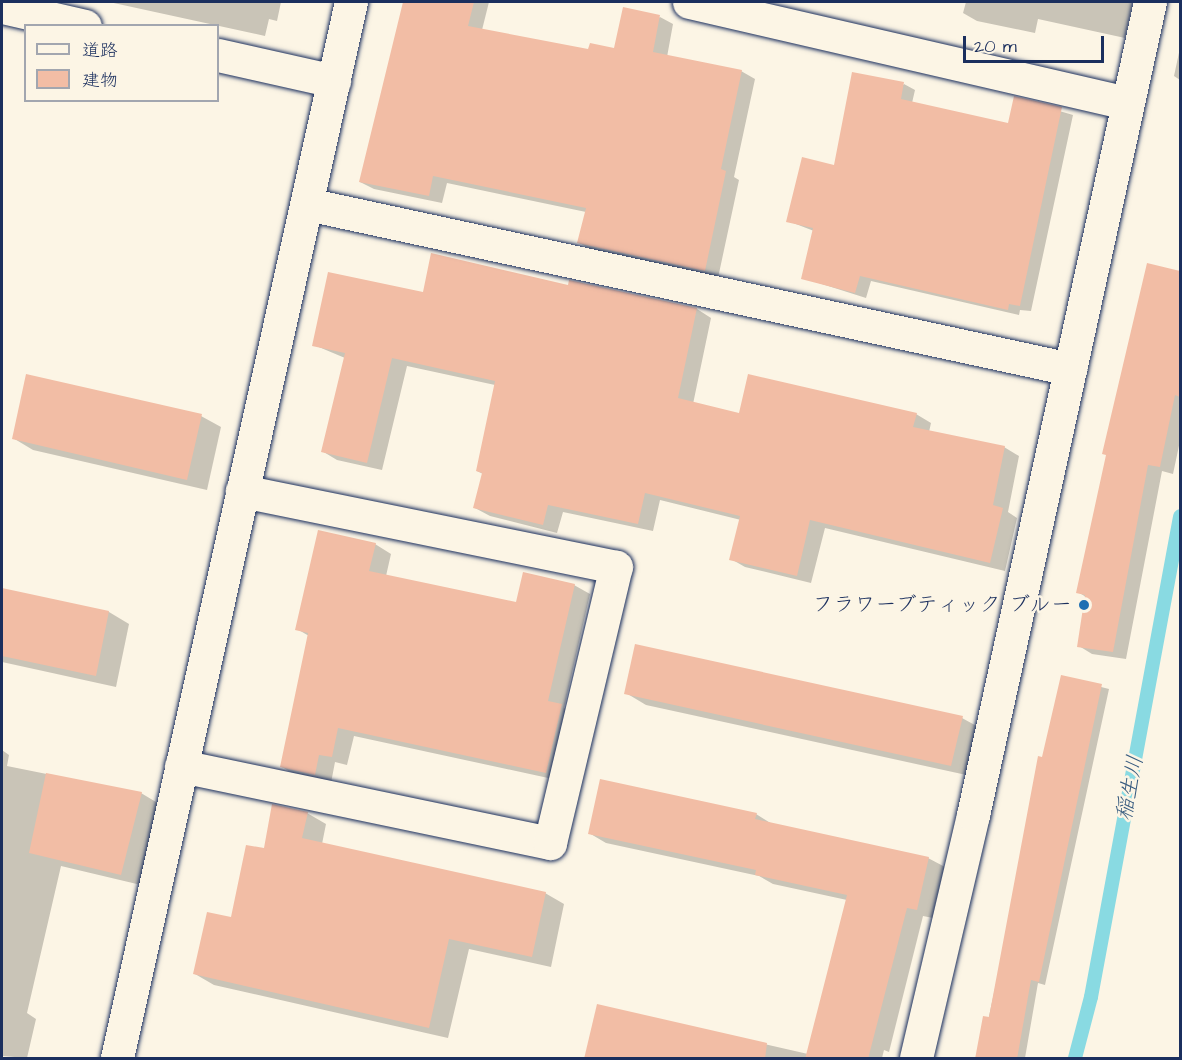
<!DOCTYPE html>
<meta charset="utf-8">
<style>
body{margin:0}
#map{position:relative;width:1182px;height:1060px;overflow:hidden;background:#fcf5e5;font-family:"Architects Daughter","Klee One",sans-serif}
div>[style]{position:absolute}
.shadow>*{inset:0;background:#0003}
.stream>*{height:14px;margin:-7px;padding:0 7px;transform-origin:7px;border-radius:7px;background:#89dae2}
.building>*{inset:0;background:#f2bda5}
.roads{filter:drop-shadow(0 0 2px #1b2f5e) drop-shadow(0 0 2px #1b2f5e)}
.street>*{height:33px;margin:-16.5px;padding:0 16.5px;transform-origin:16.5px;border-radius:16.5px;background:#fcf5e5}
.dots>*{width:16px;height:16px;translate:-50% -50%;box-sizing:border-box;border:3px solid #fcf5e5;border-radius:50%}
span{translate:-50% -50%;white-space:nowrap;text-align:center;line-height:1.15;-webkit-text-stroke:5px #fcf5e5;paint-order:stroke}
.poi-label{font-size:21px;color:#1b2f5e}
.right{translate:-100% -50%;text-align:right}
.water-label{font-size:22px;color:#365a7f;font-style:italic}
.frame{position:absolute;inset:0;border:3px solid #1b2f5e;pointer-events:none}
.legend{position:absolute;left:24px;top:24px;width:195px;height:78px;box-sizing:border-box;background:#fcf5e5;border:2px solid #a2a6af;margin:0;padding:8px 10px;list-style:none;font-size:18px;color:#1b2f5e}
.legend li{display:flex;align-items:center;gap:12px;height:30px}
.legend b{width:30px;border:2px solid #a2a6af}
.scale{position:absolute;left:963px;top:36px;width:141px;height:27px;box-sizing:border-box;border:3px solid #1b2f5e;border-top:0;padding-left:8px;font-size:18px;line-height:21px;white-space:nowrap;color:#1b2f5e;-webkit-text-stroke:4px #fcf5e5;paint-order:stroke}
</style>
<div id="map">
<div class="shadow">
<i style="clip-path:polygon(109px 2px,281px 2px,277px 21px,269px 19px,265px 36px)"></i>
<i style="clip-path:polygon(404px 2px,489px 2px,482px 30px,590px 51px,615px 50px,660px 17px,673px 24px,667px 57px,741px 71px,755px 79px,734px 177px,739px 180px,718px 278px,593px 250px,579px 243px,586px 212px,447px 183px,442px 203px,374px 189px,360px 182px)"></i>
<i style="clip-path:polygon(966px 2px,1133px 2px,1125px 38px,1038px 19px,1035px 33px,977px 21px,963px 13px)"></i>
<i style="clip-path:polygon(1180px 48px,1180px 80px,1174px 76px)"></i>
<i style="clip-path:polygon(904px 84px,915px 90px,912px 103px,1009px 125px,1015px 98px,1073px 115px,1031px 311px,1020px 310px,1019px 315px,871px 281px,866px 298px,803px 278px,814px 231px,788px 221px)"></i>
<i style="clip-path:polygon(1148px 265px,1180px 273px,1180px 441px,1173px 474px,1162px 471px,1126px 659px,1092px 654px,1079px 646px,1086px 597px,1078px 592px)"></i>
<i style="clip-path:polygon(569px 286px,697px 309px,711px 318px,693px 404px,740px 414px,916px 414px,931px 423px,929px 432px,1004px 447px,1019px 456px,1008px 512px,1017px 518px,1005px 571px,825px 528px,811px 583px,745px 567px,731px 559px,741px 520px,660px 500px,653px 531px,563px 512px,557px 533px,490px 516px,475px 508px,483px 474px,477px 471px,495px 385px,407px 366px,382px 470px,337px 460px,322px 451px,345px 358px,314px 345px,424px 294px)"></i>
<i style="clip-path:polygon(201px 416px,221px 427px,207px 490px,33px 450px,13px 438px)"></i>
<i style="clip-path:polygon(375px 544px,391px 554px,386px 576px,518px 604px,574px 585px,590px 594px,564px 708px,577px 715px,562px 781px,354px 736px,347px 765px,335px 762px,331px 783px,297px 776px,282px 767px,309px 636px,297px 629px)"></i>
<i style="clip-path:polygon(2px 589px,109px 612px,129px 624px,116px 687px,2px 662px)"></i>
<i style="clip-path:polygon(1062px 677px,1109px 689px,1045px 985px,1038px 983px,1025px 1058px,980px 1058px)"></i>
<i style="clip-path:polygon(626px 693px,962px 718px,982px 729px,971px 776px,646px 705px)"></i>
<i style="clip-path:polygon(2px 750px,9px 755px,7px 766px,141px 793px,161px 805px,141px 885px,61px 866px,27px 1013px,36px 1019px,27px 1058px,2px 1056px)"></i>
<i style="clip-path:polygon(307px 813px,326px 824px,322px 844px,545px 893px,564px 904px,551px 967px,469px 949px,448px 1038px,214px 985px,195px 974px,232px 919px,265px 850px)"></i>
<i style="clip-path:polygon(756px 814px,772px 824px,928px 858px,945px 867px,933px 918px,923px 916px,889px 1052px,884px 1050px,882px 1058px,586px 1058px,598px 1006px,808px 1054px,847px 900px,773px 884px,759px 876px,606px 843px,589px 833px)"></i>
</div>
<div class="stream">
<i style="left:1075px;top:1058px;width:63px;rotate:-75.3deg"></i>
<i style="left:1091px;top:997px;width:489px;rotate:-79.5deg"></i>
</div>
<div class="building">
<i style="clip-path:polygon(403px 2px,474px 2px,468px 26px,588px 49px,590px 43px,614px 48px,623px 7px,660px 15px,653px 52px,742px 70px,721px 169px,726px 171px,705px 271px,577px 243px,586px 208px,433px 176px,429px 196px,359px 182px)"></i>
<i style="clip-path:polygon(852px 72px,904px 82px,901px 99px,1008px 123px,1014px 96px,1062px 107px,1020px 306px,1009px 304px,1008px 310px,860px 276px,855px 293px,801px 279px,813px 228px,786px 222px,802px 157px,834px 165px)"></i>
<i style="clip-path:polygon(431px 253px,568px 285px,569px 280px,697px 308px,678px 398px,739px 413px,748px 374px,917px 413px,913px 427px,1005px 446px,993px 505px,1003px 508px,990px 563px,810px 520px,797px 576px,729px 560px,740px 516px,645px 493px,638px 524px,548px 505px,543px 525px,473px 508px,482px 473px,476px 471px,495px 381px,392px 358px,367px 463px,321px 452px,345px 353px,312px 346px,328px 272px,423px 292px)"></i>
<i style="clip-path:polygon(1147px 263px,1180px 271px,1180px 397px,1175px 395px,1160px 467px,1148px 465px,1113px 652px,1077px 647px,1085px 595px,1076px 593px,1106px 455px,1102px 454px)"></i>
<i style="clip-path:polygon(26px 374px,202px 414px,187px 480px,12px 439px)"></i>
<i style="clip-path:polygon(318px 530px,376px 543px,369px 571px,516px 602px,523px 572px,575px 584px,548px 701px,562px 704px,546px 773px,338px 728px,332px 757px,319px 755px,315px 775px,280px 767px,308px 633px,295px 630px)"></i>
<i style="clip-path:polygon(2px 588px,109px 611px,96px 676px,2px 656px)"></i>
<i style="clip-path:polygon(635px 644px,963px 716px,951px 766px,624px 694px)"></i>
<i style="clip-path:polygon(1061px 675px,1102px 684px,1039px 982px,1031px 980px,1017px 1059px,975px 1059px,983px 1016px,989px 1017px,1038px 756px,1042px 757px)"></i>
<i style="clip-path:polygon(46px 773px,142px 792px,121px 875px,29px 853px)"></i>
<i style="clip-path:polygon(600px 779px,757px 813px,755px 819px,929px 857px,917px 910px,907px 908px,868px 1059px,805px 1059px,847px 895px,755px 875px,756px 870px,588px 834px)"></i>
<i style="clip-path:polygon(272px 804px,308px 812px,302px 838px,546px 892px,532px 957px,449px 939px,429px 1028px,193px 974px,207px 912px,231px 917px,246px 845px,264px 848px)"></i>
<i style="clip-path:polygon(597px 1004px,767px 1043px,765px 1059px,584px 1059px)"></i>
</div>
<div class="roads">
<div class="street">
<i style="left:689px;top:2px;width:450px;rotate:13deg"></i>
<i style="left:2px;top:7px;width:85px;rotate:12.9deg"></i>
<i style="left:218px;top:55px;width:119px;rotate:12.6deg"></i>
<i style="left:307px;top:204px;width:781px;rotate:12.2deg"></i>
<i style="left:181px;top:766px;width:377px;rotate:11.8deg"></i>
<i style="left:550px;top:843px;width:284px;rotate:-76.6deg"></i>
<i style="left:616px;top:567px;width:382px;rotate:-168.5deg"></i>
<i style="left:117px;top:1058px;width:1082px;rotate:-77.51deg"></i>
<i style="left:916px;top:1058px;width:250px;rotate:-76.8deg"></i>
<i style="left:973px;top:815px;width:832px;rotate:-77.72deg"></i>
</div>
</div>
<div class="dots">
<i style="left:1084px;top:605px;background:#1f6fb2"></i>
</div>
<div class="poi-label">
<span class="right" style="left:1072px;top:605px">フラワーブティック ブルー</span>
</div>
<div class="water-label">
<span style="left:1130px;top:788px;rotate:-79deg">稲生川</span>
</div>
<div class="frame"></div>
<ul class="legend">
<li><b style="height:8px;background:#fcf5e5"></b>道路</li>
<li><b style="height:16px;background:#f2bda5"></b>建物</li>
</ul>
<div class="scale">20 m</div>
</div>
